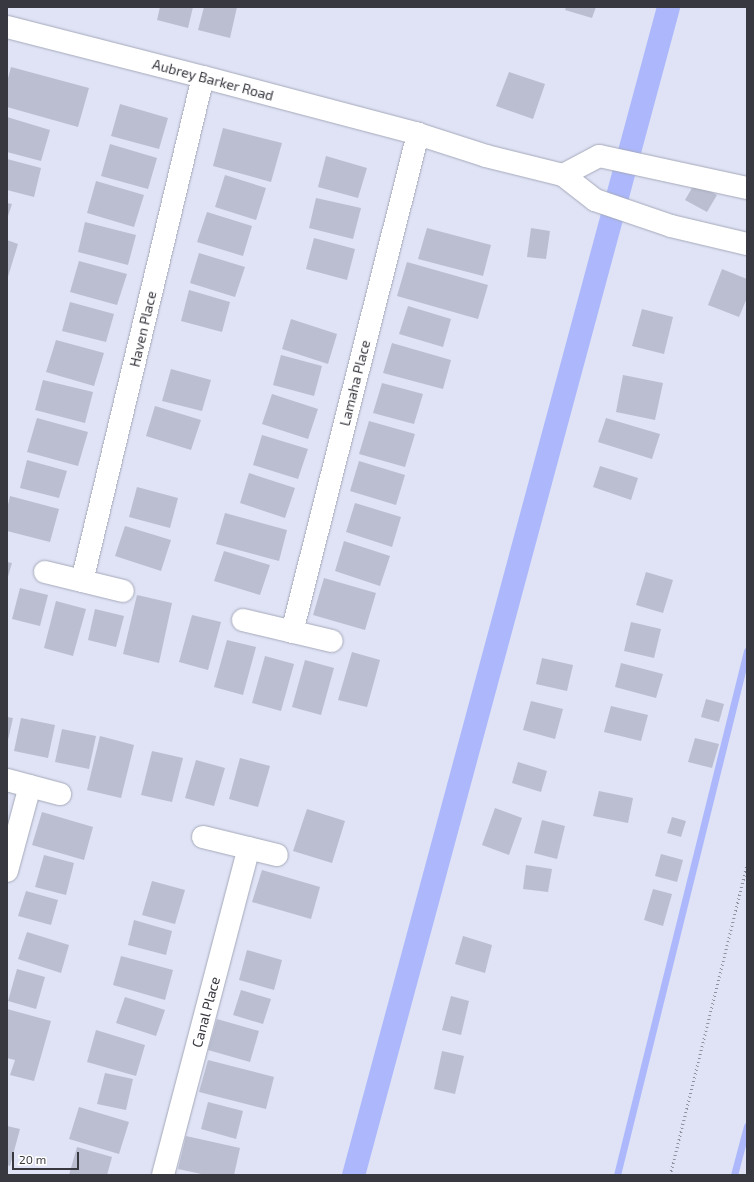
<!DOCTYPE html>
<style>
body{margin:0}
#map{position:relative;width:754px;height:1182px;overflow:hidden;background:#dfe3f5;font-family:"Exo 2",sans-serif}
div>[style]{position:absolute}
.stream>*{height:7px;margin:-3.5px;padding:0 3.5px;transform-origin:3.5px;border-radius:3.5px;background:#acb8fb}
.canal>*{height:23px;margin:-11.5px;padding:0 11.5px;transform-origin:11.5px;border-radius:11.5px;background:#acb8fb}
.building>*{inset:0;background:#babed0}
.path>*{height:2.5px;margin-top:-1.25px;transform-origin:0;background:repeating-linear-gradient(90deg,#90939f 0 1px,transparent 0 4px)}
.roads{filter:drop-shadow(0 0 1px #a5a9ba) drop-shadow(0 0 1px #a5a9ba)}
.minor>*{height:22px;margin:-11px;padding:0 11px;transform-origin:11px;border-radius:11px;background:#fff}
span{translate:-50% -50%;white-space:nowrap;text-align:center;line-height:1.15;-webkit-text-stroke:3px #fff;paint-order:stroke}
.street-label{font-size:14px;color:#383940}
.frame{position:absolute;inset:0;border:8px solid #383940;pointer-events:none}
.scale{position:absolute;left:12px;top:1152px;width:67px;height:18px;box-sizing:border-box;border:2px solid #383940;border-top:0;padding-left:5px;font-size:12px;line-height:14px;white-space:nowrap;color:#383940;-webkit-text-stroke:3px #fff;paint-order:stroke}
</style>
<div id="map">
<div class="stream">
<i style="left:617px;top:1175px;width:540px;rotate:-76.07deg"></i>
<i style="left:734px;top:1175px;width:51px;rotate:-75.1deg"></i>
</div>
<div class="canal">
<i style="left:353px;top:1175px;width:1210px;rotate:-74.91deg"></i>
</div>
<div class="building">
<i style="clip-path:polygon(160px 7px,193px 7px,188px 28px,157px 20px)"></i>
<i style="clip-path:polygon(204px 7px,237px 7px,230px 38px,198px 30px)"></i>
<i style="clip-path:polygon(566px 7px,596px 7px,592px 18px,565px 10px)"></i>
<i style="clip-path:polygon(11px 67px,89px 88px,78px 127px,7px 107px,7px 82px)"></i>
<i style="clip-path:polygon(509px 72px,545px 84px,533px 119px,496px 106px)"></i>
<i style="clip-path:polygon(120px 104px,168px 118px,159px 149px,111px 136px)"></i>
<i style="clip-path:polygon(7px 117px,50px 130px,41px 161px,7px 152px)"></i>
<i style="clip-path:polygon(223px 128px,282px 143px,271px 182px,213px 166px)"></i>
<i style="clip-path:polygon(110px 144px,157px 158px,148px 189px,101px 176px)"></i>
<i style="clip-path:polygon(326px 156px,367px 168px,358px 198px,318px 187px)"></i>
<i style="clip-path:polygon(7px 159px,41px 168px,34px 197px,7px 190px)"></i>
<i style="clip-path:polygon(225px 175px,266px 188px,256px 220px,215px 207px)"></i>
<i style="clip-path:polygon(96px 181px,144px 195px,134px 227px,87px 213px)"></i>
<i style="clip-path:polygon(695px 183px,717px 195px,707px 212px,685px 200px)"></i>
<i style="clip-path:polygon(316px 198px,361px 208px,353px 239px,309px 228px)"></i>
<i style="clip-path:polygon(7px 203px,12px 204px,7px 219px)"></i>
<i style="clip-path:polygon(207px 212px,252px 226px,243px 256px,197px 242px)"></i>
<i style="clip-path:polygon(85px 222px,136px 235px,128px 265px,78px 252px)"></i>
<i style="clip-path:polygon(427px 228px,491px 245px,483px 276px,418px 259px)"></i>
<i style="clip-path:polygon(531px 228px,550px 231px,546px 259px,527px 257px)"></i>
<i style="clip-path:polygon(314px 238px,355px 249px,347px 280px,306px 269px)"></i>
<i style="clip-path:polygon(7px 240px,18px 244px,7px 280px)"></i>
<i style="clip-path:polygon(199px 253px,245px 267px,235px 297px,190px 283px)"></i>
<i style="clip-path:polygon(79px 261px,127px 274px,117px 305px,70px 292px)"></i>
<i style="clip-path:polygon(407px 262px,488px 285px,478px 319px,397px 296px)"></i>
<i style="clip-path:polygon(722px 269px,747px 279px,747px 298px,739px 317px,708px 305px)"></i>
<i style="clip-path:polygon(189px 290px,230px 302px,222px 332px,181px 321px)"></i>
<i style="clip-path:polygon(70px 302px,114px 314px,106px 342px,62px 331px)"></i>
<i style="clip-path:polygon(408px 306px,451px 319px,443px 347px,399px 334px)"></i>
<i style="clip-path:polygon(642px 309px,673px 317px,664px 354px,632px 346px)"></i>
<i style="clip-path:polygon(291px 319px,337px 334px,328px 364px,282px 349px)"></i>
<i style="clip-path:polygon(56px 340px,104px 353px,94px 386px,46px 372px)"></i>
<i style="clip-path:polygon(392px 343px,451px 360px,443px 389px,383px 373px)"></i>
<i style="clip-path:polygon(281px 355px,322px 366px,314px 396px,273px 385px)"></i>
<i style="clip-path:polygon(171px 369px,211px 380px,202px 411px,162px 401px)"></i>
<i style="clip-path:polygon(623px 375px,663px 383px,655px 420px,616px 412px)"></i>
<i style="clip-path:polygon(43px 380px,93px 392px,85px 423px,35px 410px)"></i>
<i style="clip-path:polygon(382px 383px,423px 394px,414px 424px,373px 413px)"></i>
<i style="clip-path:polygon(272px 394px,318px 409px,308px 439px,262px 424px)"></i>
<i style="clip-path:polygon(155px 406px,201px 420px,191px 450px,146px 436px)"></i>
<i style="clip-path:polygon(37px 418px,88px 432px,78px 466px,27px 452px)"></i>
<i style="clip-path:polygon(606px 418px,660px 434px,652px 459px,598px 442px)"></i>
<i style="clip-path:polygon(369px 421px,415px 434px,405px 467px,359px 454px)"></i>
<i style="clip-path:polygon(262px 435px,308px 449px,298px 479px,253px 465px)"></i>
<i style="clip-path:polygon(27px 460px,67px 471px,59px 498px,20px 488px)"></i>
<i style="clip-path:polygon(359px 461px,405px 475px,396px 505px,350px 491px)"></i>
<i style="clip-path:polygon(600px 466px,638px 478px,631px 500px,593px 487px)"></i>
<i style="clip-path:polygon(249px 473px,295px 488px,285px 518px,240px 503px)"></i>
<i style="clip-path:polygon(137px 487px,178px 498px,170px 528px,129px 517px)"></i>
<i style="clip-path:polygon(10px 496px,59px 509px,50px 542px,7px 531px,7px 509px)"></i>
<i style="clip-path:polygon(355px 503px,401px 517px,392px 547px,346px 532px)"></i>
<i style="clip-path:polygon(225px 513px,287px 530px,279px 561px,216px 544px)"></i>
<i style="clip-path:polygon(125px 526px,171px 540px,161px 571px,115px 556px)"></i>
<i style="clip-path:polygon(344px 541px,390px 556px,380px 586px,335px 571px)"></i>
<i style="clip-path:polygon(224px 551px,270px 565px,260px 595px,214px 581px)"></i>
<i style="clip-path:polygon(7px 562px,12px 563px,7px 580px)"></i>
<i style="clip-path:polygon(646px 572px,673px 580px,663px 613px,636px 605px)"></i>
<i style="clip-path:polygon(324px 578px,376px 593px,365px 630px,313px 615px)"></i>
<i style="clip-path:polygon(20px 588px,48px 595px,40px 626px,12px 619px)"></i>
<i style="clip-path:polygon(137px 595px,172px 603px,159px 663px,123px 654px)"></i>
<i style="clip-path:polygon(56px 601px,86px 609px,73px 656px,44px 648px)"></i>
<i style="clip-path:polygon(95px 609px,124px 616px,116px 647px,88px 640px)"></i>
<i style="clip-path:polygon(192px 615px,221px 622px,208px 670px,179px 662px)"></i>
<i style="clip-path:polygon(631px 622px,661px 629px,654px 658px,624px 651px)"></i>
<i style="clip-path:polygon(227px 640px,256px 647px,243px 695px,214px 687px)"></i>
<i style="clip-path:polygon(352px 652px,380px 660px,367px 707px,338px 700px)"></i>
<i style="clip-path:polygon(265px 656px,294px 664px,281px 711px,252px 703px)"></i>
<i style="clip-path:polygon(542px 658px,573px 665px,567px 691px,536px 684px)"></i>
<i style="clip-path:polygon(305px 660px,334px 668px,321px 715px,292px 707px)"></i>
<i style="clip-path:polygon(621px 663px,663px 674px,656px 698px,615px 687px)"></i>
<i style="clip-path:polygon(706px 699px,724px 704px,719px 722px,701px 717px)"></i>
<i style="clip-path:polygon(531px 701px,563px 709px,555px 739px,523px 730px)"></i>
<i style="clip-path:polygon(611px 706px,648px 715px,641px 741px,604px 732px)"></i>
<i style="clip-path:polygon(7px 717px,13px 718px,8px 740px,7px 740px)"></i>
<i style="clip-path:polygon(21px 718px,55px 725px,48px 758px,14px 751px)"></i>
<i style="clip-path:polygon(62px 729px,96px 736px,89px 769px,55px 762px)"></i>
<i style="clip-path:polygon(100px 736px,134px 745px,121px 798px,87px 790px)"></i>
<i style="clip-path:polygon(695px 738px,719px 744px,712px 768px,688px 762px)"></i>
<i style="clip-path:polygon(152px 751px,183px 758px,172px 802px,141px 795px)"></i>
<i style="clip-path:polygon(240px 758px,270px 766px,258px 807px,229px 799px)"></i>
<i style="clip-path:polygon(196px 760px,225px 768px,214px 806px,185px 798px)"></i>
<i style="clip-path:polygon(518px 762px,547px 771px,541px 792px,512px 783px)"></i>
<i style="clip-path:polygon(599px 791px,633px 798px,628px 823px,593px 816px)"></i>
<i style="clip-path:polygon(495px 808px,522px 818px,509px 855px,482px 845px)"></i>
<i style="clip-path:polygon(307px 809px,345px 821px,332px 863px,293px 851px)"></i>
<i style="clip-path:polygon(42px 812px,93px 827px,84px 860px,32px 845px)"></i>
<i style="clip-path:polygon(672px 817px,686px 821px,681px 837px,667px 833px)"></i>
<i style="clip-path:polygon(542px 820px,565px 826px,557px 859px,534px 853px)"></i>
<i style="clip-path:polygon(661px 854px,683px 860px,677px 882px,655px 876px)"></i>
<i style="clip-path:polygon(44px 855px,74px 863px,66px 895px,35px 887px)"></i>
<i style="clip-path:polygon(526px 865px,552px 869px,548px 892px,523px 889px)"></i>
<i style="clip-path:polygon(262px 870px,320px 887px,311px 919px,252px 902px)"></i>
<i style="clip-path:polygon(152px 881px,185px 890px,175px 924px,142px 915px)"></i>
<i style="clip-path:polygon(653px 889px,672px 894px,663px 926px,644px 920px)"></i>
<i style="clip-path:polygon(26px 891px,58px 900px,51px 925px,18px 916px)"></i>
<i style="clip-path:polygon(134px 920px,172px 931px,166px 955px,128px 945px)"></i>
<i style="clip-path:polygon(27px 932px,69px 945px,61px 973px,18px 959px)"></i>
<i style="clip-path:polygon(463px 936px,492px 945px,485px 973px,455px 964px)"></i>
<i style="clip-path:polygon(247px 950px,282px 960px,274px 990px,239px 980px)"></i>
<i style="clip-path:polygon(121px 956px,173px 970px,165px 1000px,113px 985px)"></i>
<i style="clip-path:polygon(17px 969px,45px 977px,36px 1009px,8px 1001px)"></i>
<i style="clip-path:polygon(241px 990px,271px 999px,263px 1024px,233px 1015px)"></i>
<i style="clip-path:polygon(451px 996px,469px 1001px,461px 1035px,442px 1030px)"></i>
<i style="clip-path:polygon(125px 997px,165px 1010px,156px 1036px,116px 1023px)"></i>
<i style="clip-path:polygon(7px 1009px,51px 1021px,34px 1081px,10px 1075px,15px 1060px,7px 1058px)"></i>
<i style="clip-path:polygon(217px 1019px,259px 1031px,250px 1062px,208px 1050px)"></i>
<i style="clip-path:polygon(96px 1030px,145px 1045px,136px 1076px,87px 1062px)"></i>
<i style="clip-path:polygon(442px 1051px,464px 1056px,455px 1094px,434px 1089px)"></i>
<i style="clip-path:polygon(208px 1060px,274px 1077px,266px 1109px,199px 1092px)"></i>
<i style="clip-path:polygon(105px 1073px,133px 1079px,126px 1110px,97px 1104px)"></i>
<i style="clip-path:polygon(208px 1102px,243px 1111px,236px 1139px,201px 1129px)"></i>
<i style="clip-path:polygon(79px 1107px,129px 1122px,119px 1154px,69px 1139px)"></i>
<i style="clip-path:polygon(7px 1126px,20px 1129px,10px 1166px,7px 1165px)"></i>
<i style="clip-path:polygon(186px 1136px,240px 1148px,234px 1175px,206px 1175px,178px 1169px)"></i>
<i style="clip-path:polygon(77px 1147px,112px 1157px,107px 1175px,69px 1175px)"></i>
</div>
<div class="path">
<i style="left:670px;top:1175px;width:320px;rotate:-76.1deg"></i>
</div>
<div class="roads">
<div class="minor">
<i style="left:7px;top:27px;width:202px;rotate:14.3deg"></i>
<i style="left:203px;top:77px;width:222px;rotate:14.8deg"></i>
<i style="left:418px;top:134px;width:71px;rotate:17.9deg"></i>
<i style="left:486px;top:156px;width:79px;rotate:13.9deg"></i>
<i style="left:747px;top:188px;width:151px;rotate:-167.8deg"></i>
<i style="left:599px;top:156px;width:41px;rotate:152.2deg"></i>
<i style="left:563px;top:175px;width:41px;rotate:38deg"></i>
<i style="left:595px;top:200px;width:80px;rotate:18.9deg"></i>
<i style="left:671px;top:226px;width:78px;rotate:13.3deg"></i>
<i style="left:45px;top:572px;width:80px;rotate:13.7deg"></i>
<i style="left:82px;top:581px;width:518px;rotate:-76.5deg"></i>
<i style="left:243px;top:620px;width:91px;rotate:13.3deg"></i>
<i style="left:292px;top:632px;width:514px;rotate:-75.8deg"></i>
<i style="left:7px;top:780px;width:55px;rotate:14.8deg"></i>
<i style="left:203px;top:837px;width:76px;rotate:13.7deg"></i>
<i style="left:7px;top:871px;width:88px;rotate:-74.9deg"></i>
<i style="left:163px;top:1175px;width:338px;rotate:-75.3deg"></i>
</div>
</div>
<div class="street-label">
<span style="left:213px;top:80px;rotate:15deg">Aubrey Barker Road</span>
<span style="left:143px;top:329px;rotate:-77deg">Haven Place</span>
<span style="left:355px;top:383px;rotate:-76deg">Lamaha Place</span>
<span style="left:206px;top:1012px;rotate:-75deg">Canal Place</span>
</div>
<div class="frame"></div>
<div class="scale">20 m</div>
</div>
